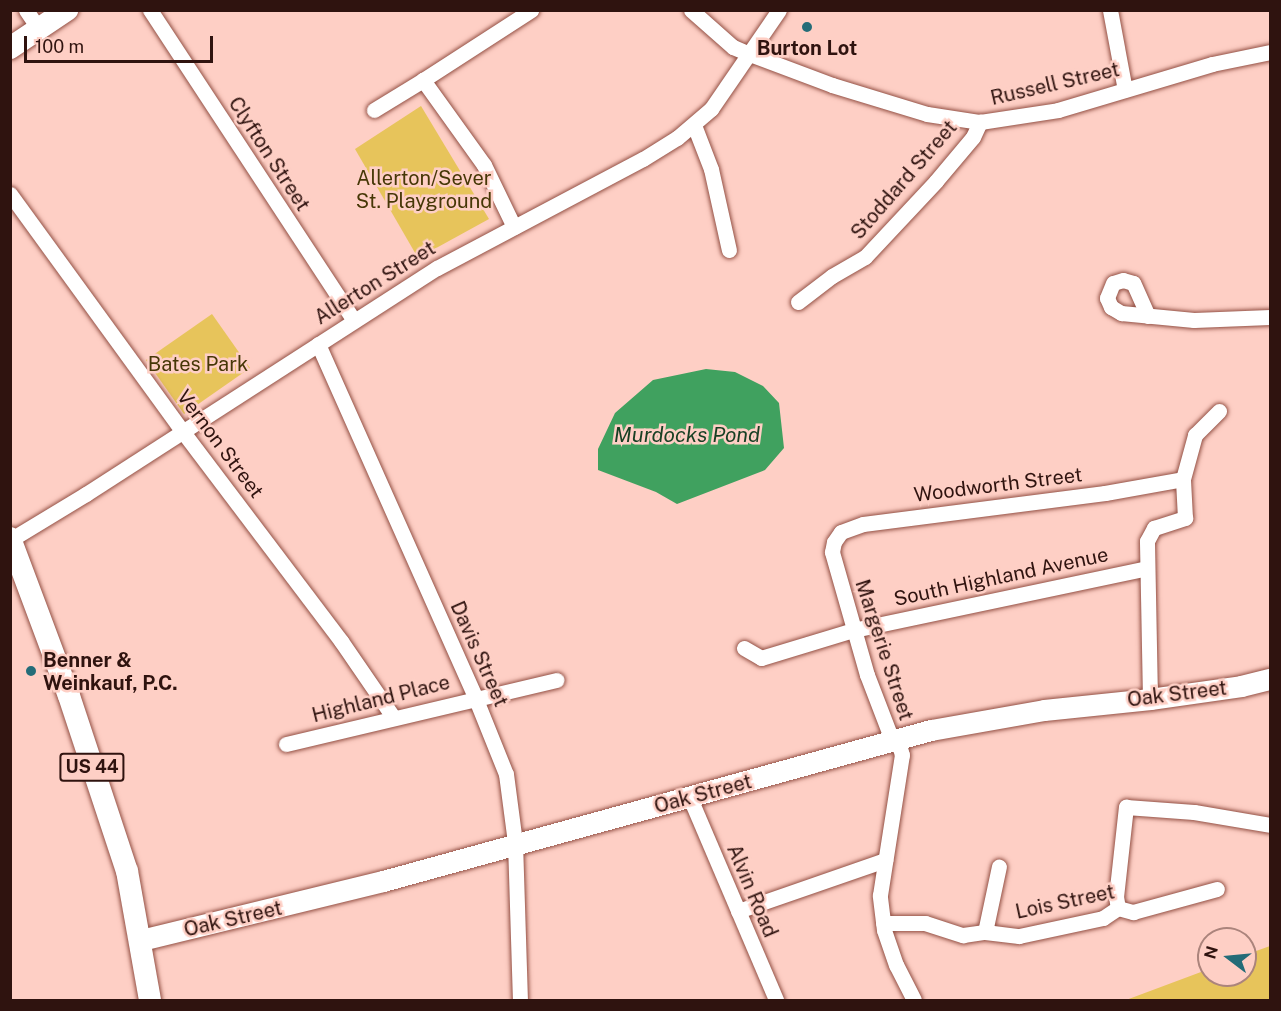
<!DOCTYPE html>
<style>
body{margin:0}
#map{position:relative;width:1281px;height:1011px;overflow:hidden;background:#fecfc5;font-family:"Public Sans",sans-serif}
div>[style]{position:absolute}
.green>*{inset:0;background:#e7c45b}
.water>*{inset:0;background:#40a15f}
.roads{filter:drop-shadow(0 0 2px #935044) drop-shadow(0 0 2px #935044)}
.street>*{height:15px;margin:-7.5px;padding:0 7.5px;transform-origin:7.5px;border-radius:7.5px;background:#fff}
.secondary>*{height:21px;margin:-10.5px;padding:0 10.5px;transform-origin:10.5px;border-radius:10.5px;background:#fff}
.primary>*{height:22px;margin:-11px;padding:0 11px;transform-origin:11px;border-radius:11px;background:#fff}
.dots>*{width:16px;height:16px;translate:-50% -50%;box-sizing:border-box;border:3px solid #fecfc5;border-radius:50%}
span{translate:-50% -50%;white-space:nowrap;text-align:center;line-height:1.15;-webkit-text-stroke:5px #fecfc5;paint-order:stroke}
.shield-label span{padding:2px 4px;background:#fecfc5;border:2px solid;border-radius:4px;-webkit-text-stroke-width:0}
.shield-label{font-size:18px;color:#2f130f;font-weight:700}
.poi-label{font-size:20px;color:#2f130f;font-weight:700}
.left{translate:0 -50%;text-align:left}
.street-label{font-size:20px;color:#2f130f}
.park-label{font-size:20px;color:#463706}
.water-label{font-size:21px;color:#173f23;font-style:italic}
.frame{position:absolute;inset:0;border:12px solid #2f130f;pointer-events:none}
.north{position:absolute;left:1197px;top:927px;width:60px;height:60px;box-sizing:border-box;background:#fecfc5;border:2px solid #ab847c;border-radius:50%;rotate:286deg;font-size:16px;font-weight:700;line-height:24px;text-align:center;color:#2f130f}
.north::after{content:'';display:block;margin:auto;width:21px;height:27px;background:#246c78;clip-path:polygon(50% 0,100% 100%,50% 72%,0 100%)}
.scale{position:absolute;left:24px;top:36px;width:189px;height:27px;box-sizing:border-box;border:3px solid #2f130f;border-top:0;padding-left:8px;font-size:18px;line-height:21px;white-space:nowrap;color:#2f130f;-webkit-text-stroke:4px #fecfc5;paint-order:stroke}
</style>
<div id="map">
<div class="green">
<i style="clip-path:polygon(421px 106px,489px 219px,418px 258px,355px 149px)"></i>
<i style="clip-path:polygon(212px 314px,250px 368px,184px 414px,146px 360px)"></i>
<i style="clip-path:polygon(1270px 946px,1270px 1000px,1126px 1000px,1209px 969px,1209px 975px,1245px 975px,1245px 955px)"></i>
</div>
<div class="water">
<i style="clip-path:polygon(706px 369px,735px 372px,763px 386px,779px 403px,784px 448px,765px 470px,677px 504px,656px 492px,598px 470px,598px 449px,615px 413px,653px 380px)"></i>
</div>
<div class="roads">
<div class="street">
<i style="left:26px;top:10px;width:23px;rotate:56deg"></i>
<i style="left:150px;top:10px;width:371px;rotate:56.7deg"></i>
<i style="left:691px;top:10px;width:56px;rotate:41.4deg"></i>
<i style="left:733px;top:47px;width:15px;rotate:23deg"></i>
<i style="left:747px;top:53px;width:91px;rotate:20.6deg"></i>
<i style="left:832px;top:85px;width:99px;rotate:17deg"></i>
<i style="left:927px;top:114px;width:54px;rotate:8.6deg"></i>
<i style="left:980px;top:122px;width:79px;rotate:-8.7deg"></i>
<i style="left:1058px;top:110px;width:161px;rotate:-16.6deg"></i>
<i style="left:1212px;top:64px;width:59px;rotate:-11.7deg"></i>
<i style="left:1110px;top:10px;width:81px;rotate:79.4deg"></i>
<i style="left:374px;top:110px;width:57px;rotate:-31.5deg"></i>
<i style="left:694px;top:125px;width:47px;rotate:68.9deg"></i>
<i style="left:711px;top:169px;width:83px;rotate:77.5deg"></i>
<i style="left:10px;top:194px;width:294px;rotate:54deg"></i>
<i style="left:183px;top:432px;width:262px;rotate:52.9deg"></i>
<i style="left:341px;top:641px;width:93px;rotate:55.5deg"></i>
<i style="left:514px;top:227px;width:69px;rotate:-115.8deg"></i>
<i style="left:484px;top:165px;width:105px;rotate:-125.7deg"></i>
<i style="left:423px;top:80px;width:129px;rotate:-32.9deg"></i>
<i style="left:798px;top:302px;width:43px;rotate:-37.4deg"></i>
<i style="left:832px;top:276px;width:38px;rotate:-30deg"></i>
<i style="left:865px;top:257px;width:104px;rotate:-46.9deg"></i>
<i style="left:936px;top:181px;width:57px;rotate:-49.9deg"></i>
<i style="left:973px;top:137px;width:17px;rotate:-65deg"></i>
<i style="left:1148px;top:316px;width:36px;rotate:-114deg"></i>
<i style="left:1133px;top:283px;width:10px;rotate:-163deg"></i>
<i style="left:1123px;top:280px;width:10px;rotate:163deg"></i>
<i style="left:1113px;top:283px;width:16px;rotate:112deg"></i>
<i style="left:1107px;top:298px;width:10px;rotate:66deg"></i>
<i style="left:1111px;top:307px;width:12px;rotate:31deg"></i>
<i style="left:1121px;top:313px;width:73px;rotate:5.5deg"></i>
<i style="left:1194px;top:320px;width:76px;rotate:-2.3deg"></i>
<i style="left:318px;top:344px;width:386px;rotate:66deg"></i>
<i style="left:475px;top:697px;width:83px;rotate:68.1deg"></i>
<i style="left:506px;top:774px;width:69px;rotate:82.5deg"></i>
<i style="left:515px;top:842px;width:158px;rotate:88.2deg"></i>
<i style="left:10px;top:540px;width:89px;rotate:-31.2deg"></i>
<i style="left:86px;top:494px;width:417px;rotate:-32.8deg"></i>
<i style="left:437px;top:268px;width:233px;rotate:-27.9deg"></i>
<i style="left:643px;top:159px;width:40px;rotate:-32deg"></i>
<i style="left:677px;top:138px;width:45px;rotate:-40.5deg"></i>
<i style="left:711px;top:109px;width:120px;rotate:-55.5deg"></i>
<i style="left:744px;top:648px;width:20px;rotate:30deg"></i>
<i style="left:761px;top:658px;width:96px;rotate:-16.9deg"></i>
<i style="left:853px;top:630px;width:299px;rotate:-11.9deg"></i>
<i style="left:1150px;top:699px;width:158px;rotate:-91.1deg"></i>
<i style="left:1147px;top:541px;width:15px;rotate:-62deg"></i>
<i style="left:1154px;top:528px;width:33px;rotate:-18deg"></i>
<i style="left:1185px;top:518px;width:39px;rotate:-93deg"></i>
<i style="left:1183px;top:479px;width:46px;rotate:-74.7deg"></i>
<i style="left:1195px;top:435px;width:34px;rotate:-45deg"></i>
<i style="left:286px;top:744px;width:278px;rotate:-13.3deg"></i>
<i style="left:690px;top:798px;width:220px;rotate:66.9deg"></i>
<i style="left:1118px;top:908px;width:11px;rotate:-100deg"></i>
<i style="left:1116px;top:897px;width:91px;rotate:-83.7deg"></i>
<i style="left:1126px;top:807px;width:68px;rotate:4.2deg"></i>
<i style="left:1194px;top:812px;width:77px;rotate:9.7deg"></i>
<i style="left:738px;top:911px;width:156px;rotate:-19.1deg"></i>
<i style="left:883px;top:923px;width:42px"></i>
<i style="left:925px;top:923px;width:40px;rotate:18deg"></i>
<i style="left:963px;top:935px;width:22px;rotate:-8deg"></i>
<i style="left:985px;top:932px;width:34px;rotate:7deg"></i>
<i style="left:1019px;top:936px;width:86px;rotate:-12.1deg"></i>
<i style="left:1103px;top:918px;width:18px;rotate:-34deg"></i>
<i style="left:1118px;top:908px;width:16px;rotate:15deg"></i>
<i style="left:1133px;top:912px;width:87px;rotate:-15.3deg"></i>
<i style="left:985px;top:932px;width:67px;rotate:-78deg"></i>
<i style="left:914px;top:1000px;width:39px;rotate:-117deg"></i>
<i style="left:896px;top:965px;width:37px;rotate:-109deg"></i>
<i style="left:884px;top:930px;width:35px;rotate:-97deg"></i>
<i style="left:880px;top:895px;width:142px;rotate:-81.1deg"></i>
<i style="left:902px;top:755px;width:7px;rotate:-106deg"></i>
<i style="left:900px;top:748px;width:11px;rotate:-135deg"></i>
<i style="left:892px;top:740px;width:70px;rotate:-111deg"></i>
<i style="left:867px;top:675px;width:128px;rotate:-105.9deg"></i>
<i style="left:832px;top:552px;width:10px;rotate:-79deg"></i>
<i style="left:834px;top:542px;width:12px;rotate:-55deg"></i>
<i style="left:841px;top:532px;width:23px;rotate:-20deg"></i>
<i style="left:863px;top:524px;width:244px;rotate:-7.3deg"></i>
<i style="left:1105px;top:493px;width:79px;rotate:-10.2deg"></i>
</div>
<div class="secondary">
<i style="left:141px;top:940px;width:249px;rotate:-13.7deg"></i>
<i style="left:383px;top:881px;width:568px;rotate:-15.41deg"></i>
<i style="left:931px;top:730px;width:115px;rotate:-10deg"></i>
<i style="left:1044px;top:710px;width:107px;rotate:-5.9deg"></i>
<i style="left:1150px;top:699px;width:92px;rotate:-8.1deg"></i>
<i style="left:1241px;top:686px;width:30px;rotate:-14deg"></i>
</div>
<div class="primary">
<i style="left:10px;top:48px;width:69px;rotate:-33.7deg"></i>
<i style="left:10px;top:538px;width:169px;rotate:69.5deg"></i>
<i style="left:69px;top:696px;width:184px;rotate:71.7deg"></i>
<i style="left:127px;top:871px;width:131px;rotate:79.9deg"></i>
</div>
</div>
<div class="dots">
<i style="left:807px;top:27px;background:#246c78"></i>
<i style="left:31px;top:671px;background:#246c78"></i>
</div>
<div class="shield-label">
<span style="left:92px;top:767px">US 44</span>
</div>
<div class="poi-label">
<span style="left:807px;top:48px">Burton Lot</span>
<span class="left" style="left:43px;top:672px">Benner &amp;<br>Weinkauf, P.C.</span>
</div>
<div class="street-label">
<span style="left:1055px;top:84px;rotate:-13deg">Russell Street</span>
<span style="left:269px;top:154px;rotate:57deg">Clyfton Street</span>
<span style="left:904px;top:180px;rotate:-49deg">Stoddard Street</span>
<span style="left:375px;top:283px;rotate:-32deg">Allerton Street</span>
<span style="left:220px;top:444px;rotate:53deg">Vernon Street</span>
<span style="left:998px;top:485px;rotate:-7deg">Woodworth Street</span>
<span style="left:1001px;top:577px;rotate:-12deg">South Highland Avenue</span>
<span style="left:884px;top:650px;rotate:72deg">Margerie Street</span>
<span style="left:479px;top:654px;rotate:66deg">Davis Street</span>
<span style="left:1177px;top:694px;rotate:-7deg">Oak Street</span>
<span style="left:381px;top:699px;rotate:-14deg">Highland Place</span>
<span style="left:703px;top:794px;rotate:-15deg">Oak Street</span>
<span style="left:752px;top:891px;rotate:67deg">Alvin Road</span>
<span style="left:1065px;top:902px;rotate:-12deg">Lois Street</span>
<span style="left:233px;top:919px;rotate:-13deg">Oak Street</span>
</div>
<div class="park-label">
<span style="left:424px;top:190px">Allerton/Sever<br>St. Playground</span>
<span style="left:198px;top:364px">Bates Park</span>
</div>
<div class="water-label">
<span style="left:687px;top:435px">Murdocks Pond</span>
</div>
<div class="frame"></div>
<div class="north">N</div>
<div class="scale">100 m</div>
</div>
